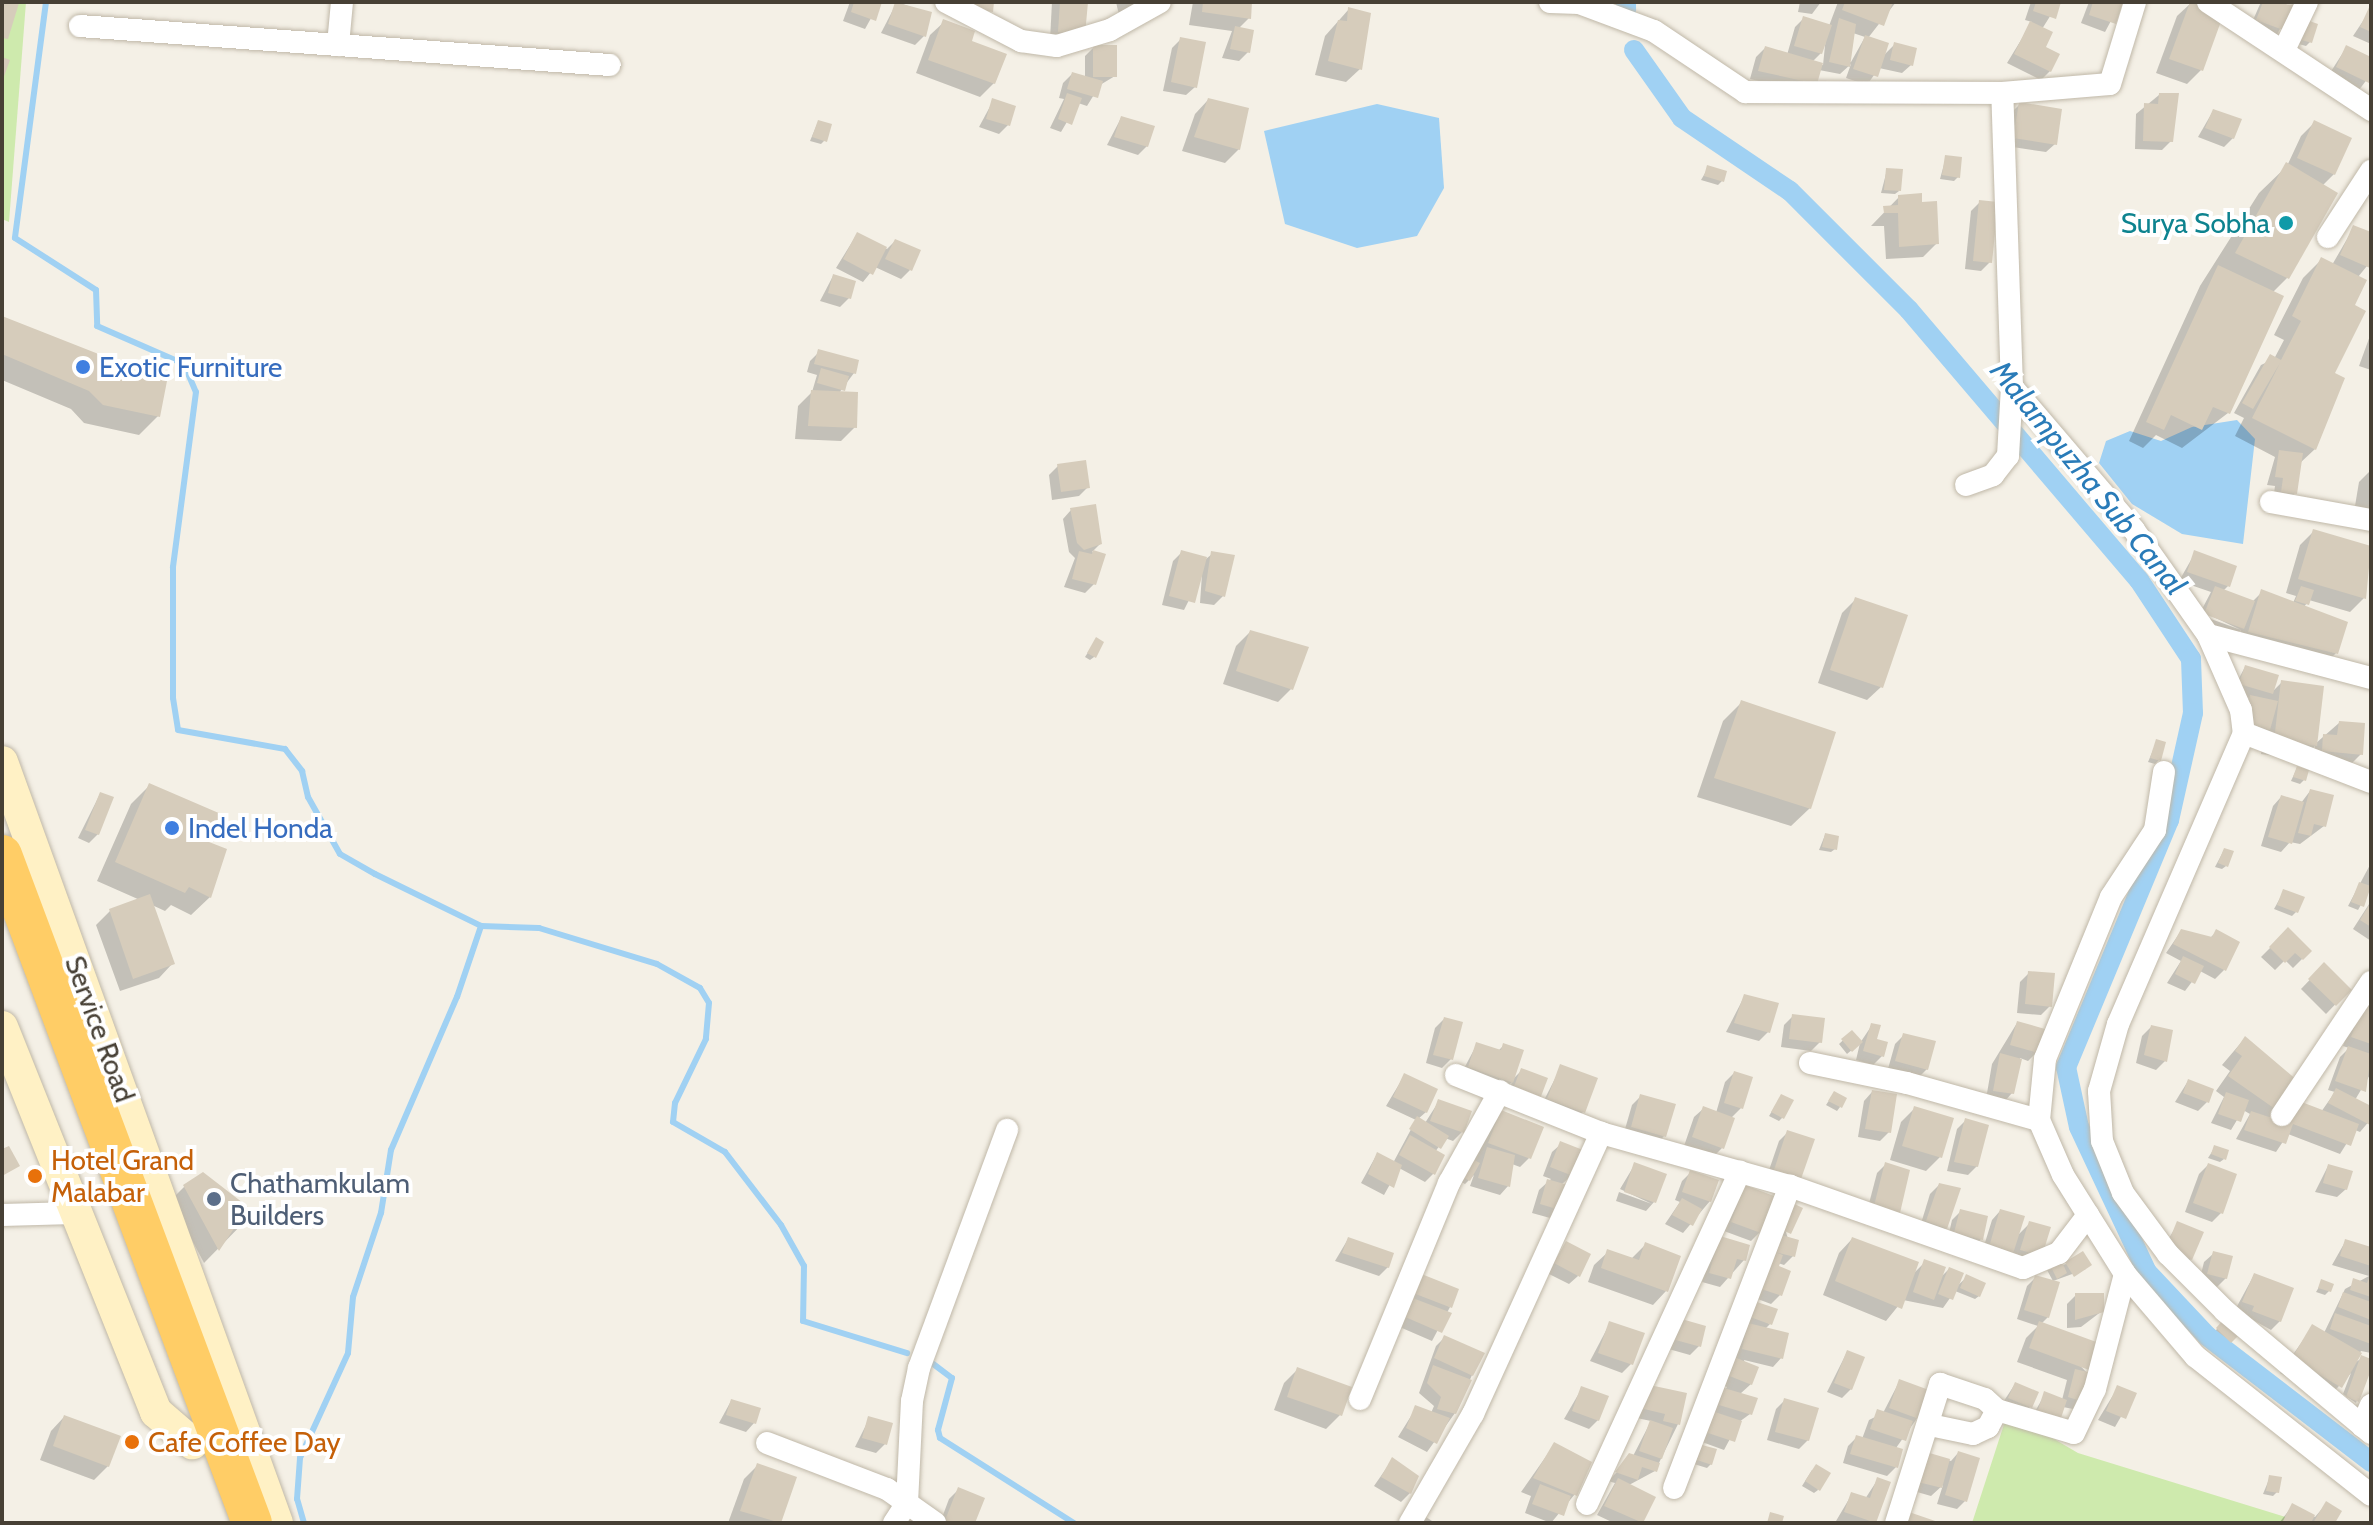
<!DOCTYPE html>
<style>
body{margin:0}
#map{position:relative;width:2373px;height:1525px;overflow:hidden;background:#f4f0e6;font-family:Cabin,sans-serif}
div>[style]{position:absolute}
.green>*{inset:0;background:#ceeaad}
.water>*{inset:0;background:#a0d1f3}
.shadow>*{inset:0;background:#0003}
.stream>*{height:6px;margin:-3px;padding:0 3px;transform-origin:3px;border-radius:3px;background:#a0d1f3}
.canal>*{height:20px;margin:-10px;padding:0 10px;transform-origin:10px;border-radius:10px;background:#a0d1f3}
.building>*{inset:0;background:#d6ccbb}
.roads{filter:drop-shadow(0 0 2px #c0b8a8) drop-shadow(0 0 2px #c0b8a8)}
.street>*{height:22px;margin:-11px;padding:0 11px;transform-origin:11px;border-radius:11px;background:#fff}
.secondary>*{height:32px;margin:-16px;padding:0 16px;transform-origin:16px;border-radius:16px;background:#fff1c5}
.highway>*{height:40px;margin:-20px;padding:0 20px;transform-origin:20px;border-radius:20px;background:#ffcd66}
.dots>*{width:22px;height:22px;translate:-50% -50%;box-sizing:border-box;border:4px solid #fff;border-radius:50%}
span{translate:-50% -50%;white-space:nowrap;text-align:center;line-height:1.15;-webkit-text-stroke:8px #fff;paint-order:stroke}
.culture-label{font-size:28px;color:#0d838f}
.right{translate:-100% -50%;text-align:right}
.shop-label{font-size:28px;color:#366cbe}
.left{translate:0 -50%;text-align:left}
.street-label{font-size:28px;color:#474035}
.food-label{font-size:28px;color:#c56008}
.service-label{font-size:28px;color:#4e5e75}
.water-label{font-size:30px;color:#297bb8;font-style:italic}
.frame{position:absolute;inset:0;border:4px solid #474035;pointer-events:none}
</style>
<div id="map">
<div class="green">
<i style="clip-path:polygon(2px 2px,26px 2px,9px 222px,2px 219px)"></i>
<i style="clip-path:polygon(2008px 1412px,2078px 1453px,2305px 1523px,1972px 1523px)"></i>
</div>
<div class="water">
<i style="clip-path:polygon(1377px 104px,1439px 118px,1444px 188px,1417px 236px,1357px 248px,1285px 224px,1264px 131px)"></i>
<i style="clip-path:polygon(2237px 420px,2255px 439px,2243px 544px,2182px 534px,2132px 504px,2099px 463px,2106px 441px,2130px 431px,2161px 441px,2192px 427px)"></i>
</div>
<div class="shadow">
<i style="clip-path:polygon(850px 2px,880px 2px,865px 29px,843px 21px)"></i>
<i style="clip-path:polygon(897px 2px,930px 14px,924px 36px,915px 45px,881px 33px)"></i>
<i style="clip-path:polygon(1052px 2px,1086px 2px,1083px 34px,1050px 40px)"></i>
<i style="clip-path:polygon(1116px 2px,1156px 2px,1119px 15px)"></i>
<i style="clip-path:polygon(1193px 2px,1250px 2px,1249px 18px,1238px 29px,1248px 52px,1239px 61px,1222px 58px,1232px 31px,1189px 25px)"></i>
<i style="clip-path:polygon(1800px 2px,1821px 2px,1812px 14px,1798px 12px)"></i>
<i style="clip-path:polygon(evenodd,1838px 2px,1896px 2px,1868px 38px,1883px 56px,1895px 44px,1911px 65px,1902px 73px,1879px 68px,1867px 85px,1846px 78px,1851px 64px,1840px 74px,1819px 70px,1806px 92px,1750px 79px,1756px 57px,1765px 48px,1787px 55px,1795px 27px,1804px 18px,1829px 26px,1838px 2px,1853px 33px,1865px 37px,1851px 62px,1849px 62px,1853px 33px,1838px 2px,1826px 36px,1823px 65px,1812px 62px,1821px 53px,1826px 36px)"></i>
<i style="clip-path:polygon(2031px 2px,2059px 2px,2042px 29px,2050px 71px,2041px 80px,2007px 63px,2032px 22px,2025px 20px)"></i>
<i style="clip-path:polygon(2089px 2px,2121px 2px,2105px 32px,2081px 23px)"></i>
<i style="clip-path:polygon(2261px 2px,2293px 6px,2275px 38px,2249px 29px)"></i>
<i style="clip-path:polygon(2191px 3px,2222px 14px,2201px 70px,2187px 84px,2156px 73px,2177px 16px)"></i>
<i style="clip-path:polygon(1349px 9px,1360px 69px,1346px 82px,1315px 75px,1325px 36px)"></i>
<i style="clip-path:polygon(2371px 9px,2371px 44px,2353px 36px)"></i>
<i style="clip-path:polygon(944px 22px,969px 42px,994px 83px,980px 97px,916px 73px,930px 35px)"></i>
<i style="clip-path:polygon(2300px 26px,2310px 42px,2306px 46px,2295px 43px)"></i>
<i style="clip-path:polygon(1181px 39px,1195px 87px,1186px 95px,1163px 91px,1172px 48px)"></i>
<i style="clip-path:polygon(1094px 47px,1115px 76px,1100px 85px,1087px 106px,1078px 103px,1061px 132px,1050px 128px,1064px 99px,1059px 98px,1063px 83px,1072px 74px,1085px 78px,1085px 56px)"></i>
<i style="clip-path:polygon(2346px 48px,2371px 59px,2371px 74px,2359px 90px,2328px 76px)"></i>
<i style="clip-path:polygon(2159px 95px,2171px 141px,2162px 150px,2135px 149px,2136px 114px)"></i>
<i style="clip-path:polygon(1208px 100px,1239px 149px,1225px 163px,1182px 151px,1195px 114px)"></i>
<i style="clip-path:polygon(993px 101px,1008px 125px,999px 134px,979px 127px)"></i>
<i style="clip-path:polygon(2020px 104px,2055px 144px,2046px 152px,2006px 146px,2011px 113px)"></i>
<i style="clip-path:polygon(2213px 111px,2233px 138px,2224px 147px,2198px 137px)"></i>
<i style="clip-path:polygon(1121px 118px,1147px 146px,1138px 155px,1107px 145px)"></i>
<i style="clip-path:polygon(818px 122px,825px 140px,821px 144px,810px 141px)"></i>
<i style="clip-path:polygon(2314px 123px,2334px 174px,2322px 186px,2335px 193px,2287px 278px,2272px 293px,2228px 413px,2182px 448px,2156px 435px,2143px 448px,2129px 441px,2200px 286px,2259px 193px,2287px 166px,2301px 136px)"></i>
<i style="clip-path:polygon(1946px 157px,1958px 177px,1954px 181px,1940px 179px)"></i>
<i style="clip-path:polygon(1708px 168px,1722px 181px,1718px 185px,1701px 180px)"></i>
<i style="clip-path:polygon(1887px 170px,1899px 191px,1895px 194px,1881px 193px)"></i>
<i style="clip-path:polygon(1899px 197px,1920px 204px,1937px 243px,1923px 257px,1886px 259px,1884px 226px,1871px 226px)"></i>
<i style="clip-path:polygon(1980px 202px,1990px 262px,1981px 271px,1965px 269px,1971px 211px)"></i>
<i style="clip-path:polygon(2354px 227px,2371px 234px,2371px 261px,2358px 277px,2315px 449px,2299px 464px,2295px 493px,2286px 502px,2273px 500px,2275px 486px,2267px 485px,2275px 457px,2235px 436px,2244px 418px,2234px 413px,2261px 365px,2274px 359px,2284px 340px,2274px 335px,2303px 278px,2322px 259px,2332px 265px)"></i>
<i style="clip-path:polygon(857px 234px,887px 249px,895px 241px,910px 270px,901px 279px,875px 267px,863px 282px,836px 268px)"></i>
<i style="clip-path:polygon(833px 276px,849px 298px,840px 307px,820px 301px)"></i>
<i style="clip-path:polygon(2px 318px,158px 416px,139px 435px,84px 423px,71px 409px,2px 380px)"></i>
<i style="clip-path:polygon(2371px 333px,2371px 370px,2359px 366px)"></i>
<i style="clip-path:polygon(819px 352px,854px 373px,839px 393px,855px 427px,841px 441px,795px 439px,798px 406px,812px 392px,817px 375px,807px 372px,810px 361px)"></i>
<i style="clip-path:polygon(1058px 466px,1088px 487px,1079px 496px,1052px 500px,1049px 475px)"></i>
<i style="clip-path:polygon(2371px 470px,2371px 527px,2352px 524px,2359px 482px)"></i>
<i style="clip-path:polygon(1071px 510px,1100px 544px,1092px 552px,1103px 556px,1094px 584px,1085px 593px,1064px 587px,1075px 558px,1069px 552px,1063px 519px)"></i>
<i style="clip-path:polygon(2314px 531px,2371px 549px,2364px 598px,2350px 612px,2309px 600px,2304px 607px,2336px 653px,2322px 667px,2236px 646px,2241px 630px,2234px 637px,2197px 623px,2200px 615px,2241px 630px,2201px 611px,2211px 592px,2179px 581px,2195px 553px,2228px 586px,2223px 591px,2252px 602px,2262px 592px,2293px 603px,2296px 596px,2286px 593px,2300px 545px)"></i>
<i style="clip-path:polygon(1182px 552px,1206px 559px,1212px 554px,1233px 557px,1223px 596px,1214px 605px,1200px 603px,1202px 574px,1184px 610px,1162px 605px,1173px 561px)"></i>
<i style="clip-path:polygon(1856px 599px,1881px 687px,1867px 700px,1818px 683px,1842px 613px)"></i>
<i style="clip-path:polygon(1250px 632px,1292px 688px,1278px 702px,1223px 684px,1236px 646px)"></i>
<i style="clip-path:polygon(1096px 640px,1094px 657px,1090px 660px,1085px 657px)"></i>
<i style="clip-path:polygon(2245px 667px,2271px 693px,2282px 682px,2315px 744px,2339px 723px,2361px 754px,2352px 763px,2314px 759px,2315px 746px,2301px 759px,2261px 754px,2264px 734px,2241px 706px,2249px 698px,2231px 693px)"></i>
<i style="clip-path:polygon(1742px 702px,1810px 808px,1791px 826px,1697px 797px,1723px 721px)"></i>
<i style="clip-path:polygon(2157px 741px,2159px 760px,2155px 764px,2148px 762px)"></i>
<i style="clip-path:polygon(2297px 768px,2304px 780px,2300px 784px,2291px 781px)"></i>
<i style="clip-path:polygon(150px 785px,207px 843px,210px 897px,191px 915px,171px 905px,165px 911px,152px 905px,172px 964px,159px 978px,120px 991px,96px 925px,110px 911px,140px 900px,97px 881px,131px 804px)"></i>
<i style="clip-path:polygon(2310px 791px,2324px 826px,2300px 844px,2290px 842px,2281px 852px,2261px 846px,2273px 806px,2281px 797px,2301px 803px)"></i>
<i style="clip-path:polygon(100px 794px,98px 834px,89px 843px,78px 838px)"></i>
<i style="clip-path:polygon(1825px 835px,1835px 849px,1831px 852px,1819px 850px)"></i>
<i style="clip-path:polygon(2224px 850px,2226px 866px,2222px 869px,2215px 867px)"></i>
<i style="clip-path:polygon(2371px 863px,2371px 887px,2358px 910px,2348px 906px)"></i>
<i style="clip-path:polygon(2284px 891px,2296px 912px,2292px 916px,2274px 909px)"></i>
<i style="clip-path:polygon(2371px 901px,2371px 941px,2353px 929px)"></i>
<i style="clip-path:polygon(2288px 930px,2310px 951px,2293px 968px,2285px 960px,2275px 970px,2261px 957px)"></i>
<i style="clip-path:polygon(2181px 931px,2210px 938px,2216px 932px,2224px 970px,2215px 979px,2200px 971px,2185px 991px,2167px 983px,2181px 961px,2166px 953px)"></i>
<i style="clip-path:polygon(2324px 965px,2349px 990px,2326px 1014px,2301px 989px)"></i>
<i style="clip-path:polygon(2029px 973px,2050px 1006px,2041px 1015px,2017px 1013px,2020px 982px)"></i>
<i style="clip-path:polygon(1744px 997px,1768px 1032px,1759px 1041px,1726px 1032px)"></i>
<i style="clip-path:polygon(2371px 1002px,2371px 1073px,2355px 1100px,2371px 1108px,2371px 1119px,2360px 1132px,2355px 1130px,2340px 1154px,2288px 1134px,2276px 1152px,2236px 1139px,2250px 1114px,2243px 1110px,2231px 1130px,2211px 1123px,2224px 1097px,2216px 1091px,2230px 1071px,2222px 1065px,2245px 1038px,2276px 1110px,2268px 1119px,2286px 1125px,2290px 1112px,2321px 1112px,2335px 1092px,2328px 1090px,2340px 1057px,2349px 1048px,2343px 1046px,2357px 1009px)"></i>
<i style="clip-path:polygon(1793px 1016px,1820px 1042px,1811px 1051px,1781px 1047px,1784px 1025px)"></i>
<i style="clip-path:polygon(1444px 1019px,1451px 1059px,1442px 1068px,1426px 1063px,1435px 1028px)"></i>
<i style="clip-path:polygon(2017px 1023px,2037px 1052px,2028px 1061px,2020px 1058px,2012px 1093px,2004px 1102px,1986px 1099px,1992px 1064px)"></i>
<i style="clip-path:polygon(1872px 1025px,1882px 1056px,1873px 1065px,1856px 1060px,1860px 1043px,1847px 1054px,1839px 1044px,1852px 1032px,1860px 1043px)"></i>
<i style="clip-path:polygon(2151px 1027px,2165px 1061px,2156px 1070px,2136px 1063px,2142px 1036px)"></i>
<i style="clip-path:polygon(1904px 1035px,1927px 1069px,1918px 1078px,1888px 1069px,1895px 1044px)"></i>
<i style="clip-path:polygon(1477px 1044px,1498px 1051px,1504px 1045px,1512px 1080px,1522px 1070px,1545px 1079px,1506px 1098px,1512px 1082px,1502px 1091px,1460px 1076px)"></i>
<i style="clip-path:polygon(1561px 1067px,1583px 1112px,1574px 1121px,1540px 1108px)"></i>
<i style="clip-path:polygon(1734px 1073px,1741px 1108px,1731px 1118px,1722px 1148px,1713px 1157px,1684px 1146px,1694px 1117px,1703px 1109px,1716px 1113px,1725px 1082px)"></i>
<i style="clip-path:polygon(1404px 1076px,1426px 1112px,1418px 1119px,1425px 1123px,1439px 1101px,1462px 1132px,1453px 1141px,1445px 1138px,1435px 1152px,1433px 1174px,1425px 1182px,1399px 1168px,1384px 1195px,1361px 1183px,1377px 1154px,1393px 1163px,1416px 1120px,1386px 1106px)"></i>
<i style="clip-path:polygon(2188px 1081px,2207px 1102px,2198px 1111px,2175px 1102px)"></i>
<i style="clip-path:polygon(1872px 1092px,1889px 1132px,1880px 1141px,1858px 1137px,1864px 1101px)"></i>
<i style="clip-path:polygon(1834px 1093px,1840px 1107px,1837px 1111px,1826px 1105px)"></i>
<i style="clip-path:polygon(1641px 1096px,1664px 1136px,1656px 1145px,1623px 1136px,1632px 1105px)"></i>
<i style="clip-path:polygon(1781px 1096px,1782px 1118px,1779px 1121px,1769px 1116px)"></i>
<i style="clip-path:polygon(1915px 1108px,1940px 1157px,1926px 1171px,1890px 1160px,1901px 1122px)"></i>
<i style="clip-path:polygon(1502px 1112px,1529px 1158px,1520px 1167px,1512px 1164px,1508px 1186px,1500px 1195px,1470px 1186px,1474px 1175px,1465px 1184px,1456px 1179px)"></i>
<i style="clip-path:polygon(1966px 1120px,1977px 1166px,1968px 1175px,1947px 1171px,1957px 1129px)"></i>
<i style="clip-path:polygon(1788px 1132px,1812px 1141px,1766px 1179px,1779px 1141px)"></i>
<i style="clip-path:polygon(1561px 1144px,1572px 1175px,1561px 1185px,1558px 1209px,1550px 1218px,1532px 1213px,1539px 1190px,1551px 1179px,1543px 1176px,1552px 1152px)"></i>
<i style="clip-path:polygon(2215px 1147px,2224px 1159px,2220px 1162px,2208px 1158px)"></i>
<i style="clip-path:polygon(1635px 1164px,1654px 1202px,1646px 1211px,1616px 1201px,1619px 1192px,1652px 1204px,1620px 1189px)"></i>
<i style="clip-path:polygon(1886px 1164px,1889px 1221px,1866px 1215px,1877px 1173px)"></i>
<i style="clip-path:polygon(2208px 1165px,2221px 1213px,2212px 1222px,2185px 1212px,2199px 1174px)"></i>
<i style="clip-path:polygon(2328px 1166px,2346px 1189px,2337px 1197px,2315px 1192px)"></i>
<i style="clip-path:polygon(1691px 1172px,1710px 1201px,1683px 1233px,1665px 1224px,1680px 1202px,1675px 1200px,1682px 1181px)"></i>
<i style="clip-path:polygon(1939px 1185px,1946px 1228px,1937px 1237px,1919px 1230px,1930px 1194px)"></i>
<i style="clip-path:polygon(185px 1186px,253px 1213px,204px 1263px,171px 1200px)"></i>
<i style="clip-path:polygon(1745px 1188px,1760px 1232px,1751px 1241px,1724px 1231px)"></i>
<i style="clip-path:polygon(2000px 1211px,2017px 1236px,2030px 1223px,2031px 1264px,1979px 1262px,1992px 1220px)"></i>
<i style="clip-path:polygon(1780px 1212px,1793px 1256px,1784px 1265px,1778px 1263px,1780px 1295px,1771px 1304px,1747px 1295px)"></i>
<i style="clip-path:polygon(1960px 1212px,1981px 1239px,1979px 1241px,1947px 1242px,1952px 1220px)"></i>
<i style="clip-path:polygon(2178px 1223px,2191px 1259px,2182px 1267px,2158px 1257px)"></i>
<i style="clip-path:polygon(1348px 1239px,1388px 1267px,1379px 1276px,1335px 1261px)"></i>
<i style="clip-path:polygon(1852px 1239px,1913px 1274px,1925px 1262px,1940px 1278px,1949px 1269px,1956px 1287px,1967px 1277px,1979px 1296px,1975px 1299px,1955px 1291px,1943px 1308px,1903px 1300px,1886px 1321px,1823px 1295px,1839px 1253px)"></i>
<i style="clip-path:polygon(2345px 1242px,2371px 1249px,2371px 1353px,2361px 1351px,2353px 1364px,2362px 1358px,2371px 1365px,2356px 1403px,2343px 1394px,2351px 1373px,2326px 1400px,2280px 1373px,2313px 1326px,2324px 1333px,2345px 1289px,2369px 1276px,2332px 1265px)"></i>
<i style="clip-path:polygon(1566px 1243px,1578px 1276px,1569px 1284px,1547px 1273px)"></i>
<i style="clip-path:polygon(1646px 1244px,1666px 1291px,1653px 1305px,1588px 1282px,1594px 1265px,1608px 1252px,1632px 1258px)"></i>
<i style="clip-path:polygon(1711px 1247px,1744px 1260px,1720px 1287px,1702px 1282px)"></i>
<i style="clip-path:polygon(2213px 1254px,2226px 1278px,2217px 1287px,2199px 1282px,2204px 1262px)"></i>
<i style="clip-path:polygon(2066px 1264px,2086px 1269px,2053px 1281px,2047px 1270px)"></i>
<i style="clip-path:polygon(2254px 1275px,2280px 1321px,2271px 1330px,2235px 1310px)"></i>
<i style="clip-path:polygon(2036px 1277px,2048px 1317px,2041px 1324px,2089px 1375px,2073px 1409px,2063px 1407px,2029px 1422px,2045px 1394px,2062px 1400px,2067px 1380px,2017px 1362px,2026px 1338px,2038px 1326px,2017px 1319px,2027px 1286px)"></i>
<i style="clip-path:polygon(2322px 1282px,2329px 1291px,2325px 1295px,2316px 1292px)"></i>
<i style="clip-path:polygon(1411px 1284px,1450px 1307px,1432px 1341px,1395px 1325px)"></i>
<i style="clip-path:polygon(2076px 1295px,2102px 1311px,2081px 1327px,2067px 1328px,2067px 1304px)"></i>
<i style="clip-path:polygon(1740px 1310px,1770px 1324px,1765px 1329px,1781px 1358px,1773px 1367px,1744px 1360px,1751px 1384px,1740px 1394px,1750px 1414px,1739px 1422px,1724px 1450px,1691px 1438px,1727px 1387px,1714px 1382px)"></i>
<i style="clip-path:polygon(2224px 1322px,2237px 1334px,2226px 1345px,2213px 1333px)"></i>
<i style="clip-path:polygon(1610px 1323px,1631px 1364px,1622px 1373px,1590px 1361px)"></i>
<i style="clip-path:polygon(1670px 1329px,1699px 1346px,1690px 1355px,1665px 1348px)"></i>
<i style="clip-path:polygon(1445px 1337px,1472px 1375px,1455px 1413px,1427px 1452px,1398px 1437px,1416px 1408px,1431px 1413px,1434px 1406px,1419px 1393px,1436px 1346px)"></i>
<i style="clip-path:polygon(1847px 1352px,1851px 1389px,1842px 1398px,1827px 1392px)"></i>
<i style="clip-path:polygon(1297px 1370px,1340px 1415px,1326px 1429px,1274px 1410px,1284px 1383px)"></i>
<i style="clip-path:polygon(1899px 1382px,1918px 1417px,1896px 1448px,1896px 1467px,1887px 1476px,1843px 1463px,1848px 1446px,1857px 1437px,1862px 1439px,1869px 1420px,1883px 1413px)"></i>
<i style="clip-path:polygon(2015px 1384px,2030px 1407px,2021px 1416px,2000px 1407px)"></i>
<i style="clip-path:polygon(1646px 1386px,1678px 1424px,1655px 1471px,1629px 1485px,1654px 1498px,1641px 1523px,1614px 1523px,1597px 1515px,1615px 1483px,1608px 1481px,1633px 1456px,1651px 1421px,1632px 1417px)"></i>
<i style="clip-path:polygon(2118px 1387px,2134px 1394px,2115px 1427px,2098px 1420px)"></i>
<i style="clip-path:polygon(1582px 1388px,1598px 1420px,1589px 1429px,1564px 1419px)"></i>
<i style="clip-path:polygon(1785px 1400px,1808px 1440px,1799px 1449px,1767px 1440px,1776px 1409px)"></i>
<i style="clip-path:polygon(731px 1401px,754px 1423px,746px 1432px,719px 1423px)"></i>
<i style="clip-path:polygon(64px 1417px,108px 1466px,94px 1480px,40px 1460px,51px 1431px)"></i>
<i style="clip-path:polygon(869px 1419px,885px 1444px,876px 1453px,855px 1447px)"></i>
<i style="clip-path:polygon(1554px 1445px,1575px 1494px,1551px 1523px,1525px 1513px,1531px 1496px,1521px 1492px)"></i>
<i style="clip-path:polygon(1702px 1447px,1711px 1464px,1707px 1468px,1694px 1464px)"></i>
<i style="clip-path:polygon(1958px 1453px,1965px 1501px,1957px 1509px,1937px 1504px,1943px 1485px,1931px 1496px,1910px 1490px,1927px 1454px,1951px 1461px)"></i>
<i style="clip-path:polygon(1392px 1460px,1410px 1493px,1401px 1502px,1374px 1486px)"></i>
<i style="clip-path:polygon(758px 1465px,795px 1478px,779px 1523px,728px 1523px,744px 1479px)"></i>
<i style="clip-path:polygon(1812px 1470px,1818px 1490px,1814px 1493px,1802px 1486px)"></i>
<i style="clip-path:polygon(2270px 1477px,2277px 1492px,2273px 1496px,2263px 1494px)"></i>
<i style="clip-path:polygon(1878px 1479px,1889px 1484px,1874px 1523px,1836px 1521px,1852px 1494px,1865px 1499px)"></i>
<i style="clip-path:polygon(958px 1490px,973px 1523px,940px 1523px,949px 1499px)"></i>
<i style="clip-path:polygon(2326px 1504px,2333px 1523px,2279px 1523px,2293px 1505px,2315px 1517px)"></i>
<i style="clip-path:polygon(1426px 1517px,1435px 1523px,1420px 1523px)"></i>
</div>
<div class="stream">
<i style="left:46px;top:2px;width:238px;rotate:97.5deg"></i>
<i style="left:15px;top:238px;width:96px;rotate:32.7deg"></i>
<i style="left:96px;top:290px;width:36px;rotate:88deg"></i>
<i style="left:97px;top:326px;width:95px;rotate:23.6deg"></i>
<i style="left:184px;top:364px;width:30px;rotate:67deg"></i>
<i style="left:196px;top:392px;width:177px;rotate:97.5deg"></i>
<i style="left:173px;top:567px;width:131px;rotate:90deg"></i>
<i style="left:173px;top:698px;width:32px;rotate:81deg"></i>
<i style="left:178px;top:730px;width:109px;rotate:10.1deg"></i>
<i style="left:285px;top:749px;width:28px;rotate:52deg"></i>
<i style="left:302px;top:771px;width:27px;rotate:77deg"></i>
<i style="left:308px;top:797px;width:65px;rotate:60.7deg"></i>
<i style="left:340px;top:854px;width:40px;rotate:29.7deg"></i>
<i style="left:375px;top:874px;width:118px;rotate:26.1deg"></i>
<i style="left:481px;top:926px;width:58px;rotate:2deg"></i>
<i style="left:539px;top:928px;width:123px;rotate:17deg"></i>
<i style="left:657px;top:964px;width:49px;rotate:29.2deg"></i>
<i style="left:700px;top:988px;width:17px;rotate:59deg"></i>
<i style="left:709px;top:1003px;width:36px;rotate:95deg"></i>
<i style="left:706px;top:1039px;width:71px;rotate:115.8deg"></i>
<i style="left:675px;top:1103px;width:19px;rotate:96deg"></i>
<i style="left:673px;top:1122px;width:60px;rotate:30deg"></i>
<i style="left:725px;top:1152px;width:92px;rotate:52.5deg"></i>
<i style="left:781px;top:1225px;width:47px;rotate:60.7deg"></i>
<i style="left:804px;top:1266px;width:55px;rotate:91deg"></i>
<i style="left:803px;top:1321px;width:109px;rotate:17.1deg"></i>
<i style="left:928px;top:1360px;width:30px;rotate:37deg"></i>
<i style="left:952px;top:1378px;width:54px;rotate:105.1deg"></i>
<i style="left:938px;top:1430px;width:8px;rotate:76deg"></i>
<i style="left:940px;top:1438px;width:159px;rotate:32.4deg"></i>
<i style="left:304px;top:1523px;width:25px;rotate:-106deg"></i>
<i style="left:297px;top:1499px;width:41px;rotate:-85.8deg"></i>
<i style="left:300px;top:1458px;width:115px;rotate:-65.4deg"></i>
<i style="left:348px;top:1353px;width:56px;rotate:-84.9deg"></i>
<i style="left:353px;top:1297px;width:89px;rotate:-71.6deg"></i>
<i style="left:381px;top:1213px;width:64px;rotate:-81deg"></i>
<i style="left:391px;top:1150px;width:167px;rotate:-66.7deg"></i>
<i style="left:457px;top:997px;width:75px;rotate:-71.3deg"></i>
</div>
<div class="canal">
<i style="left:1626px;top:11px;width:9px;rotate:-90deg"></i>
<i style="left:1634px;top:50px;width:83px;rotate:54.8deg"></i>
<i style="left:1682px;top:118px;width:130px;rotate:34.1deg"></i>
<i style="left:1790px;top:191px;width:168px;rotate:45deg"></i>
<i style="left:1909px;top:310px;width:355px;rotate:49.6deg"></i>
<i style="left:2139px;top:580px;width:95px;rotate:56.6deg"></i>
<i style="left:2191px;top:659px;width:54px;rotate:87.9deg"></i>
<i style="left:2193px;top:713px;width:110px;rotate:102.6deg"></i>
<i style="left:2169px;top:820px;width:268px;rotate:112.6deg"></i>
<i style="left:2066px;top:1067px;width:61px;rotate:77.8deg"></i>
<i style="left:2079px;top:1127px;width:160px;rotate:64.9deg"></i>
<i style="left:2147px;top:1272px;width:88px;rotate:46.8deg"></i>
<i style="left:2207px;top:1336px;width:207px;rotate:37.5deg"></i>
</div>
<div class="building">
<i style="clip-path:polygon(2px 2px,19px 3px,8px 39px,2px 38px)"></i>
<i style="clip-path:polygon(854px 2px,882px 2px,876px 21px,851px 12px)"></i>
<i style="clip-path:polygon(895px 2px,932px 12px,926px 37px,888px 24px)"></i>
<i style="clip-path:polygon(961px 2px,994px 2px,993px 12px,961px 7px)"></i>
<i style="clip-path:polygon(1060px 2px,1088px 2px,1085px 35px,1058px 32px)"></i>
<i style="clip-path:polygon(1203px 2px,1252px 2px,1251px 19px,1202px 12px)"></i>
<i style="clip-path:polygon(1845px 2px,1893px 2px,1884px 26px,1842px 10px)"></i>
<i style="clip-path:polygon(2036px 2px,2061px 2px,2056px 19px,2033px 11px)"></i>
<i style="clip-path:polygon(2093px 2px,2123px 2px,2116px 24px,2089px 15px)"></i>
<i style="clip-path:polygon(2190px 2px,2224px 13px,2203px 71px,2169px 59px)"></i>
<i style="clip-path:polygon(2263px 2px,2295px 5px,2286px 31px,2256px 20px)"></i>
<i style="clip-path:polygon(2371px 3px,2371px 32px,2360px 27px)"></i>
<i style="clip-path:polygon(1348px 7px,1371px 13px,1362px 70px,1328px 61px,1338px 20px,1347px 21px)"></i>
<i style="clip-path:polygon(1803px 16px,1832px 25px,1822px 54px,1794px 46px)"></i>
<i style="clip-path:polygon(1839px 18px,1856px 24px,1850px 67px,1829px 62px)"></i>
<i style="clip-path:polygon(943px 19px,975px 31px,972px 41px,1007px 54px,995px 84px,928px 60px)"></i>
<i style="clip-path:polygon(2304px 19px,2318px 24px,2312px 43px,2298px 39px)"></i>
<i style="clip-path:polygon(2030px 21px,2053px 32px,2046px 47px,2060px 54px,2051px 72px,2014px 54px)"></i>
<i style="clip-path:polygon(1235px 26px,1254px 30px,1250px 53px,1230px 49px)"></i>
<i style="clip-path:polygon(1865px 35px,1889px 43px,1878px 77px,1853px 69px)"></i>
<i style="clip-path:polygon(1180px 37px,1206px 42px,1197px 88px,1171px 82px)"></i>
<i style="clip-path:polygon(1894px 42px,1917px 48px,1913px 66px,1890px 60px)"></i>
<i style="clip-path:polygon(1093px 45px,1117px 45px,1117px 77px,1093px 77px)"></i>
<i style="clip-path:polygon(2346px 45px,2371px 57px,2369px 83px,2336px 67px)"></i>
<i style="clip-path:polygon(1765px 46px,1823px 63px,1817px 84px,1758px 71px)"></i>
<i style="clip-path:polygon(2px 57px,10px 60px,2px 82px)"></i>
<i style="clip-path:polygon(1072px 72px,1103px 81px,1098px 98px,1067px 89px)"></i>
<i style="clip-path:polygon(1067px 93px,1082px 98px,1072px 125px,1058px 119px)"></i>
<i style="clip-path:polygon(2159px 93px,2179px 93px,2173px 142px,2143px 141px,2144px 103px,2158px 104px)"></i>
<i style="clip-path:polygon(992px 98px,1016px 106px,1010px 126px,986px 119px)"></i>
<i style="clip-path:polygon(1208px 98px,1249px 108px,1240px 150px,1194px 137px)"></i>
<i style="clip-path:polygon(2019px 102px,2062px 109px,2057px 145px,2013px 138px)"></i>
<i style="clip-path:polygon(2213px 109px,2242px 119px,2234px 139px,2205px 128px)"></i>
<i style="clip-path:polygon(1121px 116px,1155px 126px,1148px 147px,1114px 137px)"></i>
<i style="clip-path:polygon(818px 120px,832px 124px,827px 142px,812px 137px)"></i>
<i style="clip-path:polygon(2314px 120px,2352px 138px,2335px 175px,2297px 158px)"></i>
<i style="clip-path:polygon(1945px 155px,1962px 157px,1960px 178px,1942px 175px)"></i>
<i style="clip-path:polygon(2286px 162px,2338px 193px,2289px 279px,2235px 253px)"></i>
<i style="clip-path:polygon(1707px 165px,1727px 171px,1724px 182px,1704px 176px)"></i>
<i style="clip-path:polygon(1886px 168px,1903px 169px,1901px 191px,1884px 190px)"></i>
<i style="clip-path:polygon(1922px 193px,1922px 202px,1937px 201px,1939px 244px,1899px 247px,1898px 213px,1884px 213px,1883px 206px,1898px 205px,1898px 195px)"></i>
<i style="clip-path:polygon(1979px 200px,1998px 202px,1992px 263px,1973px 261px)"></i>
<i style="clip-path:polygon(2353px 225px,2371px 232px,2370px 268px,2340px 255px)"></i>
<i style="clip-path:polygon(857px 232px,887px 247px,873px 275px,843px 259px)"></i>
<i style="clip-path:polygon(895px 239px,921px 250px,912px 271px,885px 259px)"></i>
<i style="clip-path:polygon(2321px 257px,2367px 280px,2355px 305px,2366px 311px,2335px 373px,2345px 378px,2316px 450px,2252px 418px,2280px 363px,2253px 409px,2242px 403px,2270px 354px,2281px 360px,2301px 321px,2292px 316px)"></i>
<i style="clip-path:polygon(2218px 265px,2284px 296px,2230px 414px,2213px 407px,2202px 430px,2171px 415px,2164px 430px,2146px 422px)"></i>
<i style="clip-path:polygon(833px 274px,856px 281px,851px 299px,828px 293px)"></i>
<i style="clip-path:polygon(2px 316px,167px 381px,160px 417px,103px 405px,89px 391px,2px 354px)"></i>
<i style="clip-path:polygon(818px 349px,859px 360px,856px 374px,814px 364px)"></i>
<i style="clip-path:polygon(821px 368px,849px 376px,845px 391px,817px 383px)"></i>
<i style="clip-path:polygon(811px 390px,858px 392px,857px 428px,808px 426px)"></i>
<i style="clip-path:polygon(2279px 450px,2303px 453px,2297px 494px,2281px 492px,2283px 478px,2275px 477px)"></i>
<i style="clip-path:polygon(1086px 460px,1090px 488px,1061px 492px,1057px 464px)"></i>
<i style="clip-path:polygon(1096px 504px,1102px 544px,1084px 550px,1077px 543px,1070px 508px)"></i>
<i style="clip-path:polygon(2313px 529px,2371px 546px,2366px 599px,2298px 579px)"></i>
<i style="clip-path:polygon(1093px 550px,1106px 554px,1096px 585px,1072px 579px,1079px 551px,1092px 554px)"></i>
<i style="clip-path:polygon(1181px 550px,1207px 557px,1195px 603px,1169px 596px)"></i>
<i style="clip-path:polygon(2194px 550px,2237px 566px,2230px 587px,2187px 572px)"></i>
<i style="clip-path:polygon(1211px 551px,1235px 555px,1225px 597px,1205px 591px)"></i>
<i style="clip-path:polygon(2215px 586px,2255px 601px,2244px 629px,2204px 614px)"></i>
<i style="clip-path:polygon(2301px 586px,2314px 590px,2309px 605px,2295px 601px)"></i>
<i style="clip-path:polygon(2261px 589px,2348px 622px,2338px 654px,2248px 632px)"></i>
<i style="clip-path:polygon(1855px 597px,1908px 615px,1883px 688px,1830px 670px)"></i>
<i style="clip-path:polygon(1250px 630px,1309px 647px,1293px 690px,1236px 671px)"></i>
<i style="clip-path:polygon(1096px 637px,1104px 642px,1096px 658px,1087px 653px)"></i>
<i style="clip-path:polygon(2245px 665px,2279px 675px,2273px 694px,2239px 684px)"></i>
<i style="clip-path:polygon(2281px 680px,2324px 686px,2317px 746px,2274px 741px)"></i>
<i style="clip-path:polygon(2250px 695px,2278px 701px,2270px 730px,2245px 723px)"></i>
<i style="clip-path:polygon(1741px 700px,1836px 732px,1811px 809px,1714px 778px)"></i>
<i style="clip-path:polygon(2339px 721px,2365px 723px,2363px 755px,2322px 751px,2323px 734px,2337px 735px)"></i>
<i style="clip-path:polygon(2156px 739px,2166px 742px,2161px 761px,2150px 758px)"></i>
<i style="clip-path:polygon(2297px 766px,2309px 770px,2306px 781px,2293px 777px)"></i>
<i style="clip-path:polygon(149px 783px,221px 814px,209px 842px,227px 849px,211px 898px,189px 887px,185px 893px,115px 862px)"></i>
<i style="clip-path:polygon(2310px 789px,2334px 795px,2326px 827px,2314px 824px,2311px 836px,2298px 833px)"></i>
<i style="clip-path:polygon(100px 792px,114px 797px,99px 835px,85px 830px)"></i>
<i style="clip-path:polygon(2281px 795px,2304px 802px,2292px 844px,2268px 837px)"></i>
<i style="clip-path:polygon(1825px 833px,1839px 836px,1837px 850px,1822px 847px)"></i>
<i style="clip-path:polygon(2224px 848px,2234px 851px,2228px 867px,2218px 863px)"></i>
<i style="clip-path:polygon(2359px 882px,2371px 886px,2364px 907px,2351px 902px)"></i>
<i style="clip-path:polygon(2283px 889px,2305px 897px,2298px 913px,2277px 905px)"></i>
<i style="clip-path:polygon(150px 894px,175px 964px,133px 979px,109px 909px)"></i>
<i style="clip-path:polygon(2371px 902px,2371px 927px,2360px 920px)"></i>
<i style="clip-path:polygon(2288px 927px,2312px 951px,2303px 960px,2295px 953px,2285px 963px,2269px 947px)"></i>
<i style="clip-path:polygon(2181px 929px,2212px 937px,2216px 929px,2240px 942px,2226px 971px,2173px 944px)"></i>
<i style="clip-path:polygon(2183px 956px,2204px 966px,2195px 984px,2175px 974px)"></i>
<i style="clip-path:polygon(2324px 962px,2352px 990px,2336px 1006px,2308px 979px)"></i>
<i style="clip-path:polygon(2028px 971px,2055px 973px,2052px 1007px,2025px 1004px)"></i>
<i style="clip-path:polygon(1744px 994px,1779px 1003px,1770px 1033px,1734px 1023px)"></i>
<i style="clip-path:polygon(2365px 998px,2371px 1000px,2371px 1044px,2351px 1037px)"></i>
<i style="clip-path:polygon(1792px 1014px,1825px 1018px,1822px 1043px,1789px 1039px)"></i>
<i style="clip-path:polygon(1444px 1017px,1463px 1022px,1453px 1060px,1433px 1055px)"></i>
<i style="clip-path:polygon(2017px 1021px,2045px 1029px,2038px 1053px,2010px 1045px)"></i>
<i style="clip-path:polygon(1871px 1023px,1881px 1025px,1877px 1039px,1888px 1042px,1884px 1057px,1863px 1051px)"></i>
<i style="clip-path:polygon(2151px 1025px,2173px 1030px,2167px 1062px,2144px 1055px)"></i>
<i style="clip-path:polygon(1852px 1030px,1863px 1042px,1852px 1052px,1841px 1039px)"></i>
<i style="clip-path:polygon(1903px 1033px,1936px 1041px,1928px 1070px,1895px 1061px)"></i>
<i style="clip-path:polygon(2245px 1036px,2298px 1081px,2278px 1111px,2228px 1076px,2242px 1056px,2235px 1051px)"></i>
<i style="clip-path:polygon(1476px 1042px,1501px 1050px,1503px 1043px,1524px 1050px,1513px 1083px,1468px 1067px)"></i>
<i style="clip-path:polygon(2348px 1046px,2371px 1054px,2366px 1092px,2335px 1081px)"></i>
<i style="clip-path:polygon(2000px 1053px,2022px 1059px,2014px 1094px,1993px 1091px)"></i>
<i style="clip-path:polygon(1560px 1064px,1598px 1078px,1585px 1113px,1547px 1099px)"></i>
<i style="clip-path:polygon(1521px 1068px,1548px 1078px,1540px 1099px,1513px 1089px)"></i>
<i style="clip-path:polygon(1734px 1071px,1753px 1077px,1743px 1109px,1724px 1103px)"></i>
<i style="clip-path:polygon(1404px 1073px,1438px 1089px,1427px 1113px,1393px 1097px)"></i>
<i style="clip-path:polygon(2188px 1079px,2214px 1089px,2209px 1103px,2183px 1093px)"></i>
<i style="clip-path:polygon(2336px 1088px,2371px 1106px,2370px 1125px,2328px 1103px)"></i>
<i style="clip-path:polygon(1872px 1090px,1897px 1094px,1891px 1133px,1865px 1129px)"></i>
<i style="clip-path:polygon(1834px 1091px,1847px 1098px,1842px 1108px,1828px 1101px)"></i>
<i style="clip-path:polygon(2226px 1092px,2249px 1100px,2241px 1122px,2218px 1114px)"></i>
<i style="clip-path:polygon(1640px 1094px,1676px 1104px,1666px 1137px,1631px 1127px)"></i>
<i style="clip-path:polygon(1781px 1094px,1794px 1100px,1784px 1119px,1771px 1112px)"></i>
<i style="clip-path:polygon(1438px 1099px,1472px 1111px,1464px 1133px,1430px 1121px)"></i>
<i style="clip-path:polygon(2299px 1101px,2359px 1124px,2351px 1146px,2293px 1124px,2286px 1144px,2244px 1130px,2251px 1111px,2290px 1124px)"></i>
<i style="clip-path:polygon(1703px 1106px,1735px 1118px,1724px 1149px,1692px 1137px)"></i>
<i style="clip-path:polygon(1914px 1106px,1954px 1118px,1942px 1158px,1902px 1146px)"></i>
<i style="clip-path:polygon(1501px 1110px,1544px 1127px,1531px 1159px,1488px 1143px)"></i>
<i style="clip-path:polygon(1417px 1116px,1449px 1136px,1441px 1149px,1409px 1129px)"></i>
<i style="clip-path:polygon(1965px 1118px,1989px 1125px,1978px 1167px,1954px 1162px)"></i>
<i style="clip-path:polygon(1787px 1130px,1815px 1139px,1801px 1179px,1774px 1170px)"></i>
<i style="clip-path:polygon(1410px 1135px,1445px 1155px,1435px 1175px,1399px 1155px)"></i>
<i style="clip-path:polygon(1560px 1141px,1583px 1150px,1573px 1176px,1550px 1167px)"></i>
<i style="clip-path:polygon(2214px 1145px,2229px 1150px,2226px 1160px,2211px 1154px)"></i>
<i style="clip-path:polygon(9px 1146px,20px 1166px,2px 1176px,2px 1149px)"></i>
<i style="clip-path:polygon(1487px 1147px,1515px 1155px,1510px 1187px,1478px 1178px)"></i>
<i style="clip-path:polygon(1377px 1152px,1402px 1165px,1394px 1188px,1368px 1174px)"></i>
<i style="clip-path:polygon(1468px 1157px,1480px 1163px,1470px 1181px,1459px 1175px)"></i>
<i style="clip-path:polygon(1634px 1162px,1667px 1174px,1656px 1203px,1624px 1192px)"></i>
<i style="clip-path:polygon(1885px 1162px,1910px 1170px,1900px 1213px,1874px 1206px)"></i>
<i style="clip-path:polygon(2208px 1163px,2237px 1174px,2223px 1214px,2193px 1203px)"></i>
<i style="clip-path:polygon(2328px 1164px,2353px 1171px,2347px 1190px,2323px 1183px)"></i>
<i style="clip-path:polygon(1690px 1170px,1719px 1180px,1711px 1202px,1682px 1192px)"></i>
<i style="clip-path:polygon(203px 1172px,256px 1213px,237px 1224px,219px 1251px,183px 1185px)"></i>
<i style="clip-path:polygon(1547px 1179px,1568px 1185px,1560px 1210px,1540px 1204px)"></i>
<i style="clip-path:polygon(1939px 1183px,1961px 1188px,1947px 1229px,1926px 1221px)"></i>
<i style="clip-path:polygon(1745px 1185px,1774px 1196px,1761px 1233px,1731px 1222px)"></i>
<i style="clip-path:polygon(1682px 1198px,1702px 1209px,1693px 1226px,1672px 1215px)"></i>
<i style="clip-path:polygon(1788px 1201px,1803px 1208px,1791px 1234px,1776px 1227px)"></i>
<i style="clip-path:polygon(1960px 1209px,1988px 1216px,1983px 1240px,1954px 1233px)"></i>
<i style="clip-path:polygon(2000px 1209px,2025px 1216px,2011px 1260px,1987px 1254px)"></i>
<i style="clip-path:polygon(2029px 1221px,2051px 1227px,2042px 1256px,2020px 1250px)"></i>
<i style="clip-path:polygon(2177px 1221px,2204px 1232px,2192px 1260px,2166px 1248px)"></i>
<i style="clip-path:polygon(1774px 1233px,1799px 1240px,1795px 1257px,1771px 1251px,1783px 1255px,1779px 1266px,1791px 1271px,1782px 1296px,1755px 1287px)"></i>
<i style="clip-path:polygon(1720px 1236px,1750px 1245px,1746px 1261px,1737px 1259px,1731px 1279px,1709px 1273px)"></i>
<i style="clip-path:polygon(1348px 1237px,1394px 1253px,1389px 1268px,1342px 1253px)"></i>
<i style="clip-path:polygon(1852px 1237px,1919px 1262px,1902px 1309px,1835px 1281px)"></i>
<i style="clip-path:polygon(2345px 1239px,2371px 1247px,2371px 1266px,2340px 1256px)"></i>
<i style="clip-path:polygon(1566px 1241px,1591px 1254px,1580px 1277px,1554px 1263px)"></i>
<i style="clip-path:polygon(1645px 1242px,1681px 1256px,1668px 1292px,1601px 1268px,1607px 1249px,1639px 1260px)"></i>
<i style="clip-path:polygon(2083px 1251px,2092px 1265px,2074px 1277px,2065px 1262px)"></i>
<i style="clip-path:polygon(2213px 1251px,2233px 1256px,2227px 1279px,2207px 1274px)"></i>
<i style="clip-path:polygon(1924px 1259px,1946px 1267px,1934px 1300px,1913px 1292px)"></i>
<i style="clip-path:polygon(2061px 1260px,2067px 1273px,2057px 1279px,2050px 1265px)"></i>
<i style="clip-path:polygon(1949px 1267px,1964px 1273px,1953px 1300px,1938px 1294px)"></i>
<i style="clip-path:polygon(1419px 1273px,1459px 1289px,1452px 1308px,1413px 1293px)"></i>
<i style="clip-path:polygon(2254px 1273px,2294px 1288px,2281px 1322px,2252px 1311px,2254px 1306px,2242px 1302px)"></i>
<i style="clip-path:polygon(2371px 1273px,2371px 1297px,2350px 1290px,2353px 1278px,2367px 1283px)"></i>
<i style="clip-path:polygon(1966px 1274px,1986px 1283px,1980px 1297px,1960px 1288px)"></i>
<i style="clip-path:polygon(2035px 1275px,2060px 1282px,2049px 1318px,2024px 1310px)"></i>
<i style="clip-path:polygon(2321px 1279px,2334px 1284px,2331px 1292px,2318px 1288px)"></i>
<i style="clip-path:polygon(2343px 1292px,2371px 1302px,2371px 1320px,2338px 1307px)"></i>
<i style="clip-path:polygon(2075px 1293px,2104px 1293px,2104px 1312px,2075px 1320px)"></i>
<i style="clip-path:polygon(1410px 1297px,1452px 1313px,1442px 1333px,1403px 1316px)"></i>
<i style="clip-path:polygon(1748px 1299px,1778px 1309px,1772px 1325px,1742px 1314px)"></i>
<i style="clip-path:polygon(2335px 1313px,2371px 1326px,2371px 1344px,2330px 1329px)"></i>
<i style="clip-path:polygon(1678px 1318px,1706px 1326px,1701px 1347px,1672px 1339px)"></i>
<i style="clip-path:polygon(2224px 1319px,2240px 1334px,2231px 1343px,2216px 1328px)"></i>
<i style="clip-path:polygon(1609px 1321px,1645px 1333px,1633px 1365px,1598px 1353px)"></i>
<i style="clip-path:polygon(2039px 1321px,2099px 1343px,2089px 1370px,2029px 1348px)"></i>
<i style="clip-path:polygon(1748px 1323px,1789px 1333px,1783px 1359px,1742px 1349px)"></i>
<i style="clip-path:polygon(2312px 1324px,2362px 1353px,2342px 1388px,2292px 1358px)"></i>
<i style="clip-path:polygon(1444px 1335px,1485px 1353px,1473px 1376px,1434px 1358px)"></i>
<i style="clip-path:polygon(1847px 1350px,1865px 1357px,1852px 1390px,1834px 1383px)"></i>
<i style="clip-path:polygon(1729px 1355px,1759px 1367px,1752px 1385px,1722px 1373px)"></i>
<i style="clip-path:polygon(2361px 1355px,2371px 1359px,2371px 1370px,2359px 1402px,2346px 1397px)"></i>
<i style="clip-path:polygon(1433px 1365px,1472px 1380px,1456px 1414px,1437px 1409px,1441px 1397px,1427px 1383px)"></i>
<i style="clip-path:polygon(1297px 1367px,1352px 1387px,1342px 1416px,1287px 1397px)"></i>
<i style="clip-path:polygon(2075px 1369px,2092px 1373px,2084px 1402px,2068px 1397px)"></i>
<i style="clip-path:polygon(1899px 1379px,1929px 1390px,1919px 1419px,1889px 1408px)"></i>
<i style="clip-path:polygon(2015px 1382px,2039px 1392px,2032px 1408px,2008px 1398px)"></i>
<i style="clip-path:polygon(1645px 1384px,1687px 1393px,1680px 1425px,1663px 1421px,1665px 1414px,1640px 1408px)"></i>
<i style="clip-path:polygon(2117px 1385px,2137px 1393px,2126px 1419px,2106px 1411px)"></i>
<i style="clip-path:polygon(1581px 1386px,1609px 1396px,1599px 1421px,1572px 1411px)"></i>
<i style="clip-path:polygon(1724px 1388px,1758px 1398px,1752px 1415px,1719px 1405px)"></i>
<i style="clip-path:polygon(2044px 1391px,2067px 1400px,2060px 1421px,2037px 1413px)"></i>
<i style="clip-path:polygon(1784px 1398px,1819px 1408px,1809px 1441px,1775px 1432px)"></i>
<i style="clip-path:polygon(731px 1399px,761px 1408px,756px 1424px,726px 1415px)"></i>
<i style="clip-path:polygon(1415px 1405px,1450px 1418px,1437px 1444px,1406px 1428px)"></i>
<i style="clip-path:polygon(1706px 1409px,1742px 1421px,1735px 1442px,1699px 1430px)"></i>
<i style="clip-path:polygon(1877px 1409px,1913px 1421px,1906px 1441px,1870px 1429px)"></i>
<i style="clip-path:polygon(64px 1415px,121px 1436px,109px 1467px,53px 1446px)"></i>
<i style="clip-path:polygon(868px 1416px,893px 1423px,887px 1445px,862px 1438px)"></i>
<i style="clip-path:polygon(1650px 1420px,1673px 1428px,1662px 1459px,1639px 1451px)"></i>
<i style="clip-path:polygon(1856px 1435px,1903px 1449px,1898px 1468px,1850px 1454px)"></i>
<i style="clip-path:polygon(1554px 1442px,1592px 1462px,1577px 1496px,1533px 1478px)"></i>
<i style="clip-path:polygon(1702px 1445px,1717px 1449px,1712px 1465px,1697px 1460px)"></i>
<i style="clip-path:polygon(1958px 1451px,1980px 1458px,1967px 1502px,1945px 1495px)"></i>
<i style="clip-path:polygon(1926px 1452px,1950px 1459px,1942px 1488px,1918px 1482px)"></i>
<i style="clip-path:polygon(1629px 1453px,1660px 1463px,1657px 1472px,1642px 1467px,1638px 1480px,1615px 1472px)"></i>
<i style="clip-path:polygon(1392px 1457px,1419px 1476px,1411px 1494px,1381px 1477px)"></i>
<i style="clip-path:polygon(757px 1463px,797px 1477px,781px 1523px,740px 1511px)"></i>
<i style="clip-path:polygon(1816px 1464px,1831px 1473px,1820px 1491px,1805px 1481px)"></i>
<i style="clip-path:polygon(2269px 1475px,2282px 1477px,2279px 1493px,2266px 1491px)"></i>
<i style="clip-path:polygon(1877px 1477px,1891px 1482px,1876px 1523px,1844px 1512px,1851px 1492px,1870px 1498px)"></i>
<i style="clip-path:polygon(1618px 1478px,1656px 1497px,1643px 1523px,1604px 1506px)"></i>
<i style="clip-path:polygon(1540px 1484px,1571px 1496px,1564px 1516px,1532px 1504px)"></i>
<i style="clip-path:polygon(958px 1487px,985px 1498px,975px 1523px,944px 1523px)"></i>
<i style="clip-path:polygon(2326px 1501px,2342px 1511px,2335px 1523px,2313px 1523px)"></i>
<i style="clip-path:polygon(2292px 1503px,2315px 1515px,2311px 1523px,2282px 1523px)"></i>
<i style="clip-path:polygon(1770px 1512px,1784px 1516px,1782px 1523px,1767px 1523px)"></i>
<i style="clip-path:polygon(1909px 1512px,1941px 1523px,1905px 1523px)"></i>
</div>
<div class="roads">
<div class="street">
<i style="left:946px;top:2px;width:85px;rotate:27.5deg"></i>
<i style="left:1021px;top:41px;width:36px;rotate:8deg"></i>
<i style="left:1057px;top:46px;width:55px;rotate:-16.8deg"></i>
<i style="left:1110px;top:30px;width:57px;rotate:-29.2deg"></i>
<i style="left:1550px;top:2px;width:29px;rotate:2deg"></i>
<i style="left:1579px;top:3px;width:80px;rotate:20.5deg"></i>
<i style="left:1654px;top:31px;width:110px;rotate:33.8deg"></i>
<i style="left:1745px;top:92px;width:257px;rotate:0.2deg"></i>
<i style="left:2208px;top:2px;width:196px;rotate:33.5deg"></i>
<i style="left:80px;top:26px;width:531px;rotate:4.21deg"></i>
<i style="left:338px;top:45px;width:43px;rotate:-84.7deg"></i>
<i style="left:2285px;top:48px;width:51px;rotate:-64.4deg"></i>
<i style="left:2328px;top:237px;width:79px;rotate:-56.9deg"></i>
<i style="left:2012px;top:387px;width:188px;rotate:49.5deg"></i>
<i style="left:2134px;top:530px;width:128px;rotate:54.8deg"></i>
<i style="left:2208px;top:635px;width:82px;rotate:66.3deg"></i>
<i style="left:2241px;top:710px;width:23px;rotate:83deg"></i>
<i style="left:2244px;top:733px;width:317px;rotate:113.4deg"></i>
<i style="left:2118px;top:1024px;width:70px;rotate:105.8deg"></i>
<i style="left:2099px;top:1091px;width:50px;rotate:86.6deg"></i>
<i style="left:2102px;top:1141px;width:56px;rotate:68deg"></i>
<i style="left:2123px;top:1193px;width:76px;rotate:53.6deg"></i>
<i style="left:2168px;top:1254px;width:81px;rotate:45deg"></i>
<i style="left:2225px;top:1311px;width:190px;rotate:39.9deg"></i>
<i style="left:1966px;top:485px;width:29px;rotate:-20deg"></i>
<i style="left:1993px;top:475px;width:24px;rotate:-52deg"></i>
<i style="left:2008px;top:456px;width:69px;rotate:-86.7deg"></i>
<i style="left:2012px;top:387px;width:294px;rotate:-91.9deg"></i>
<i style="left:2002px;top:93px;width:108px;rotate:-4.8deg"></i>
<i style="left:2110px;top:84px;width:86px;rotate:-73deg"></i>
<i style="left:2271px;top:502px;width:102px;rotate:10.2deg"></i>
<i style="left:2208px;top:635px;width:169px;rotate:14.8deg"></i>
<i style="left:2244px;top:733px;width:136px;rotate:21.1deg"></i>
<i style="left:2164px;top:772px;width:59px;rotate:98.8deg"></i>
<i style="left:2155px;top:830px;width:80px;rotate:123.3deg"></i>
<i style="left:2111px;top:897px;width:175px;rotate:112.2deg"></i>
<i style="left:2045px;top:1059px;width:61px;rotate:95.6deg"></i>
<i style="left:2039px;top:1120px;width:60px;rotate:66.4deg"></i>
<i style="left:2063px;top:1175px;width:117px;rotate:57.9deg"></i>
<i style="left:2125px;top:1274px;width:108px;rotate:49.5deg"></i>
<i style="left:2195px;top:1356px;width:224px;rotate:38.3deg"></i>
<i style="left:1810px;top:1063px;width:99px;rotate:11.7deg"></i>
<i style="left:1907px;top:1083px;width:137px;rotate:15.7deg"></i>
<i style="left:1456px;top:1075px;width:156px;rotate:21.8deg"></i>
<i style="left:1601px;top:1133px;width:196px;rotate:15.7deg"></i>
<i style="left:1790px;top:1186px;width:247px;rotate:19.4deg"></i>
<i style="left:2023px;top:1268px;width:39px;rotate:-23deg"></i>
<i style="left:2059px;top:1253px;width:48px;rotate:-52.7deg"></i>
<i style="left:2282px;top:1115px;width:160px;rotate:-56.2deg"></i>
<i style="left:2px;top:1215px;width:72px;rotate:-1.6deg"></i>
<i style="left:1360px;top:1399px;width:234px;rotate:-67.6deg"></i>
<i style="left:1449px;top:1183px;width:105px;rotate:-61deg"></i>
<i style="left:1930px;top:1425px;width:44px;rotate:11.8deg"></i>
<i style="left:1973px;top:1434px;width:17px;rotate:-25deg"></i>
<i style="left:1988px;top:1427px;width:19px;rotate:-62deg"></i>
<i style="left:2362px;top:1426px;width:23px;rotate:-67deg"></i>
<i style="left:767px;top:1443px;width:129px;rotate:21deg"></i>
<i style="left:887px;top:1489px;width:59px;rotate:35.3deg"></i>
<i style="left:1674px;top:1488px;width:324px;rotate:-69deg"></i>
<i style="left:1587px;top:1504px;width:366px;rotate:-65.3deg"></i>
<i style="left:894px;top:1523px;width:24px;rotate:-57deg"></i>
<i style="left:907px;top:1503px;width:102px;rotate:-87.2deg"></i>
<i style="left:912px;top:1401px;width:34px;rotate:-78deg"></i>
<i style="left:919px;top:1368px;width:254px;rotate:-69.7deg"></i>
<i style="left:1410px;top:1523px;width:126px;rotate:-60deg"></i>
<i style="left:1473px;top:1414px;width:309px;rotate:-65.5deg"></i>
<i style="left:1896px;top:1523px;width:146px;rotate:-72.4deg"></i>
<i style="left:1940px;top:1384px;width:47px;rotate:18.4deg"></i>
<i style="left:1985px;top:1399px;width:16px;rotate:43deg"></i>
<i style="left:1997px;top:1410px;width:80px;rotate:16.6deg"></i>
<i style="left:2074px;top:1433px;width:49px;rotate:-64.5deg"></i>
<i style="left:2095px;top:1389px;width:119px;rotate:-75.4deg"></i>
</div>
<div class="secondary">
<i style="left:2px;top:762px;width:809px;rotate:70.13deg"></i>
<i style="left:2px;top:1027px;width:415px;rotate:68.2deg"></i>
<i style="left:156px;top:1412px;width:48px;rotate:40.7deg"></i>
</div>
<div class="highway">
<i style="left:2px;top:855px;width:713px;rotate:69.48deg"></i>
</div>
</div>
<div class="dots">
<i style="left:2286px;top:223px;background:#0f9aa8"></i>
<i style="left:83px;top:367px;background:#3f7fe0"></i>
<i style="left:172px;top:828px;background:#3f7fe0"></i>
<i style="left:35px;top:1176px;background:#e8710a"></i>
<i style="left:214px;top:1199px;background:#5c6f8a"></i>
<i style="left:132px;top:1442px;background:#e8710a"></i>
</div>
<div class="culture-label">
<span class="right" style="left:2270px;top:223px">Surya Sobha</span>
</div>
<div class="shop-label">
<span class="left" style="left:99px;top:367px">Exotic Furniture</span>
<span class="left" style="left:188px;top:828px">Indel Honda</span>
</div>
<div class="street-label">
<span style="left:100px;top:1029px;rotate:70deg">Service Road</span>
</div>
<div class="food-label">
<span class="left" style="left:51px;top:1176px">Hotel Grand<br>Malabar</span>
<span class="left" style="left:148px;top:1442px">Cafe Coffee Day</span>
</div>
<div class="service-label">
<span class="left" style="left:230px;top:1199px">Chathamkulam<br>Builders</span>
</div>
<div class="water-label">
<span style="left:2088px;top:478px;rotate:51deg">Malampuzha Sub Canal</span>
</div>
<div class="frame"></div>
</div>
